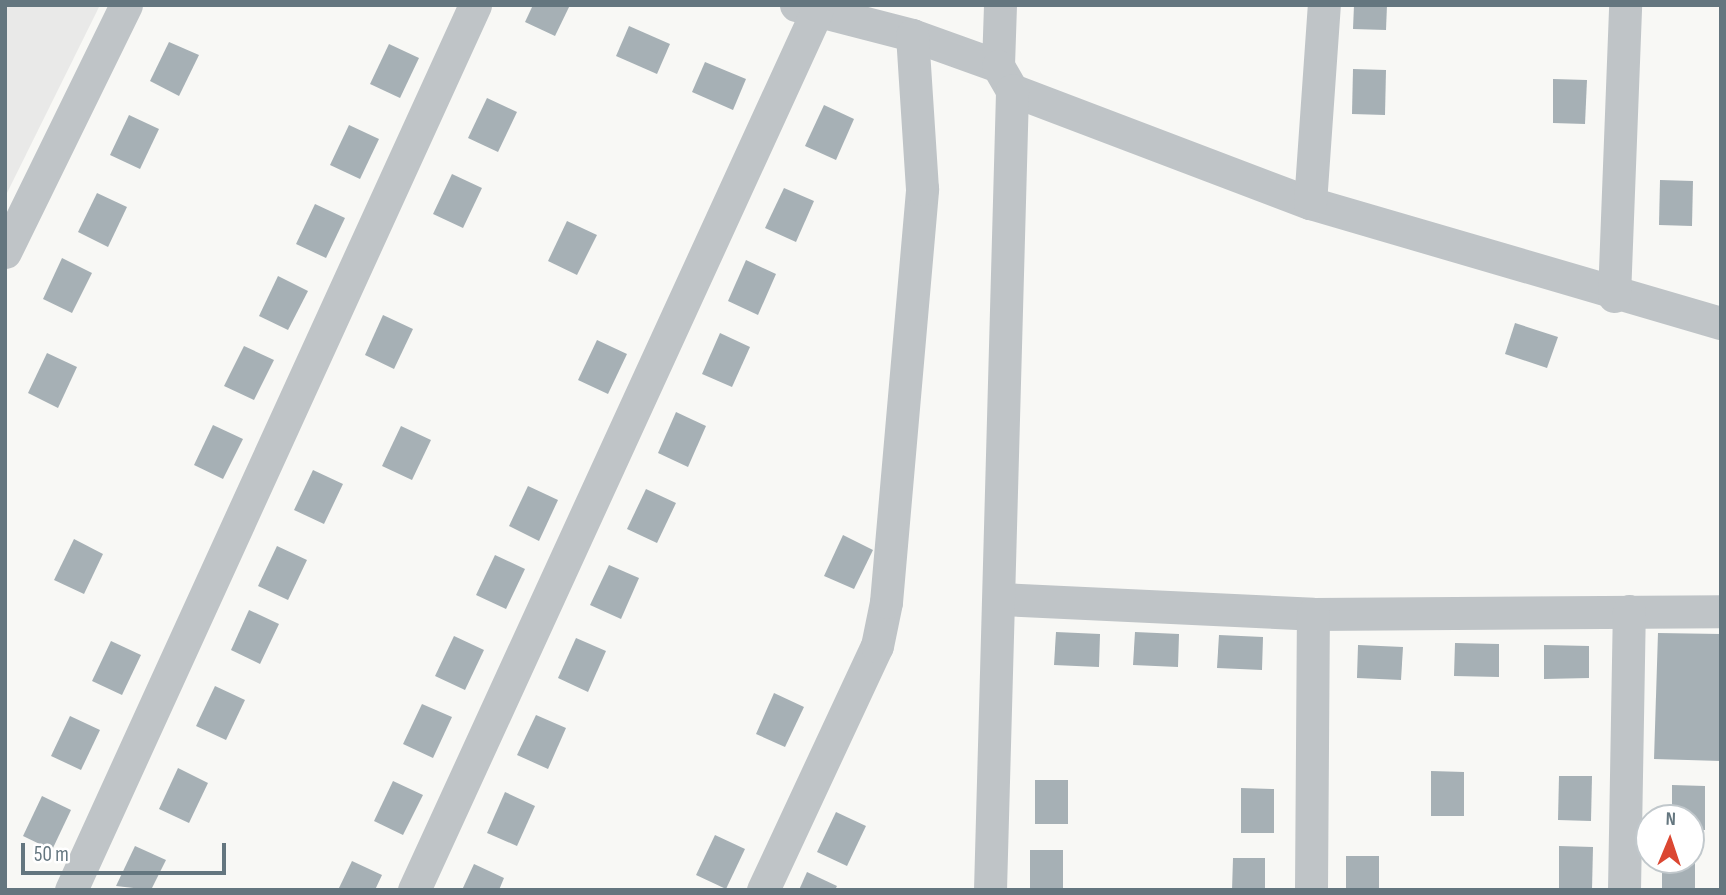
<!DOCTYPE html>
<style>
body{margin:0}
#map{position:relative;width:1726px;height:895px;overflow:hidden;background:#f8f8f5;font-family:"Sofia Sans Condensed",sans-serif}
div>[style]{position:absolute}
.built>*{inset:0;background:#e9e9e8}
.building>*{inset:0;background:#a6b0b5}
.minor>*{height:33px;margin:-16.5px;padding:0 16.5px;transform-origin:16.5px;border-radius:16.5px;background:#bfc4c7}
span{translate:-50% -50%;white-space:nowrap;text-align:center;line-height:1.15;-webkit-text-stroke:7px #fff;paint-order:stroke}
.frame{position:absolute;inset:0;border:7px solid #64767f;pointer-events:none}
.north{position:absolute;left:1635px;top:804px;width:70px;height:70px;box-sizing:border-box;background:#fff;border:2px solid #c1c8cc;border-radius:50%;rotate:2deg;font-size:19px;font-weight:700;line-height:28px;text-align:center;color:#64767f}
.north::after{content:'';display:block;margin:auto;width:24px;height:32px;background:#db4732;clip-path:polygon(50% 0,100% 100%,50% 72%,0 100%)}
.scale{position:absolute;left:21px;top:843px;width:205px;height:32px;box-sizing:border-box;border:4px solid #64767f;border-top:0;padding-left:9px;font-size:21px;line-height:24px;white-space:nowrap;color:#64767f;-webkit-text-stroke:5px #fff;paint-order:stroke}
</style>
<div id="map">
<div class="built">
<i style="clip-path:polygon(5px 5px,100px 5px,5px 197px)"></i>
</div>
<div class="building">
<i style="clip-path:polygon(533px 5px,570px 5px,555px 36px,525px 22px)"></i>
<i style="clip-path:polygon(1354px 5px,1387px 5px,1386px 30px,1353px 29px)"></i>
<i style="clip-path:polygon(629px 26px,670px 44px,657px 74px,616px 56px)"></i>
<i style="clip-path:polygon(169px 42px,199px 55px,179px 96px,150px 81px)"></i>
<i style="clip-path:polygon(389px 44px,419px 58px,400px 98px,370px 84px)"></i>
<i style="clip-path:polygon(705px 62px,746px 79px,733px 110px,692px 92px)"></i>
<i style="clip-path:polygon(1353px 69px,1386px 70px,1385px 115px,1352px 114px)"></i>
<i style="clip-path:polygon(1553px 79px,1587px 80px,1585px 124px,1553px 123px)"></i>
<i style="clip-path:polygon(487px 98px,517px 112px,498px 152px,468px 138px)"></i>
<i style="clip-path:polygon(824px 105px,854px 119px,836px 160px,805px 146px)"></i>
<i style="clip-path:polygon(129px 115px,159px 129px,140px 169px,110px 155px)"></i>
<i style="clip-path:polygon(349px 125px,379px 139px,360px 179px,330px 165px)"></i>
<i style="clip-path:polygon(452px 174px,482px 188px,463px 228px,433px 214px)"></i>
<i style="clip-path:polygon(1660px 180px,1693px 181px,1692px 226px,1659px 225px)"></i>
<i style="clip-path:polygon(784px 188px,814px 201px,796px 242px,765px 228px)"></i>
<i style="clip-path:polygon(97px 193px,127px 207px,108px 247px,78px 232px)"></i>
<i style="clip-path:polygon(315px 204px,345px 218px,326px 258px,296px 244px)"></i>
<i style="clip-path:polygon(567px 221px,597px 235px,577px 275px,548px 261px)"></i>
<i style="clip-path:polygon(62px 258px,92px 273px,72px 313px,43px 299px)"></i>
<i style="clip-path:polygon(746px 260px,776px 274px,758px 315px,728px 301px)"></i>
<i style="clip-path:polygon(278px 276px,308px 291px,288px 330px,259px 316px)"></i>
<i style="clip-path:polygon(383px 315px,413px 329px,394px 369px,365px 355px)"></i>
<i style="clip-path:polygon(1515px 323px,1558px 337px,1547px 368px,1505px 354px)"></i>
<i style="clip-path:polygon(720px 333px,750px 347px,732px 387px,702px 374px)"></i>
<i style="clip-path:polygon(597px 340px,627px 354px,608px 394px,578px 380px)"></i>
<i style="clip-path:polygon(244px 346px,274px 360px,254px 400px,224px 386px)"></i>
<i style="clip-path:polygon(47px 353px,77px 367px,58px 408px,28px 393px)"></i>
<i style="clip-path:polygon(676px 412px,706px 426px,688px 467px,658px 453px)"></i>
<i style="clip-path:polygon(213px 425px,243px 439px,223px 479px,194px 465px)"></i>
<i style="clip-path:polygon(401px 426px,431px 440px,412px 480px,382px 466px)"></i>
<i style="clip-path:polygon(313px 470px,343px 484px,324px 524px,294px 510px)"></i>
<i style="clip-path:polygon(528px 486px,558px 500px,539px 541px,509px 526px)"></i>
<i style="clip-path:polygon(646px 489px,676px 503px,657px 543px,627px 529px)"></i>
<i style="clip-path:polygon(843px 535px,873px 550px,854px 589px,824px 576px)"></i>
<i style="clip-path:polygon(74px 539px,103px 554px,84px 594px,54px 580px)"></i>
<i style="clip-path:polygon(277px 546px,307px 560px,288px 600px,258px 586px)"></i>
<i style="clip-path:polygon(495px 555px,525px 569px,506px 609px,476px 595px)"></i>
<i style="clip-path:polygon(609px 565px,639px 578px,621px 619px,590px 605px)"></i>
<i style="clip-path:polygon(249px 610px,279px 624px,260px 664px,231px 650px)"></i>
<i style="clip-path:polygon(1056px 632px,1100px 634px,1099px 667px,1054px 665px)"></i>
<i style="clip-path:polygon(1135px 632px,1179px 634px,1178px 667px,1133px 665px)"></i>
<i style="clip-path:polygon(1658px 633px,1721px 634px,1721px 761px,1654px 759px)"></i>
<i style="clip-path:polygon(1219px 635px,1263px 637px,1262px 670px,1217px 668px)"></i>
<i style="clip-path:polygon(454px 636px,484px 650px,465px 690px,435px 676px)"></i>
<i style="clip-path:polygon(576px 638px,606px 651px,588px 692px,558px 678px)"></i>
<i style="clip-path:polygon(111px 641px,141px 655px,122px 695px,92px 681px)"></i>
<i style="clip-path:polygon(1455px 643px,1499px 644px,1499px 677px,1454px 676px)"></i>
<i style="clip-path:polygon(1358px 645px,1403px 647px,1401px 680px,1357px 678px)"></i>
<i style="clip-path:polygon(1544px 645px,1589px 646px,1589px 678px,1544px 679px)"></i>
<i style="clip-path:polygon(215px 686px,245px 700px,226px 740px,196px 726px)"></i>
<i style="clip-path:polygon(774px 693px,804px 707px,785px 747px,756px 734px)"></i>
<i style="clip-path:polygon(422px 704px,452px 717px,433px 758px,403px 744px)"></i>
<i style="clip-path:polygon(536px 715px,566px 728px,548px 769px,517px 755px)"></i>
<i style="clip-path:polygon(70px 716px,100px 730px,81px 770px,51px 756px)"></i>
<i style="clip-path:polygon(178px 768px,208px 783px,189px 823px,159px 809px)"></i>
<i style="clip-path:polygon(1431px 771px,1464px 772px,1464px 816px,1431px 816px)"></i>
<i style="clip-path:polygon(1559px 776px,1592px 776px,1591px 821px,1558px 820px)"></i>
<i style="clip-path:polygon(1035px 780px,1068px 780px,1068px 824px,1035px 824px)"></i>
<i style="clip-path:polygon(393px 781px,423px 795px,403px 835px,374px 821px)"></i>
<i style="clip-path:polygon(1672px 785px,1705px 786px,1705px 830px,1691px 830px,1691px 818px,1672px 818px)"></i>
<i style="clip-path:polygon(1241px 788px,1274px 789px,1274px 833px,1241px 833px)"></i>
<i style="clip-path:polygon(505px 792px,535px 806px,517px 846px,487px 833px)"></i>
<i style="clip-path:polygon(42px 796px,71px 810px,52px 850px,23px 836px)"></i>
<i style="clip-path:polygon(836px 812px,866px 826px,847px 866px,817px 852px)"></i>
<i style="clip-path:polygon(715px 835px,745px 849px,726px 889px,696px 875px)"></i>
<i style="clip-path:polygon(135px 846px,166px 860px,151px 890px,116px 886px)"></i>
<i style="clip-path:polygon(1559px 846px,1593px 847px,1592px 890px,1559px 890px)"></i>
<i style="clip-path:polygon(1030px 850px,1063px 850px,1063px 890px,1030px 890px)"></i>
<i style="clip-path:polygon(1346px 856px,1379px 856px,1379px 890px,1346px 890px)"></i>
<i style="clip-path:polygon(1233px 858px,1265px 858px,1265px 890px,1232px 890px)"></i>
<i style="clip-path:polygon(1662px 860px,1695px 860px,1695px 890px,1662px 890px)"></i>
<i style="clip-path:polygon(352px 861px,382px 875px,375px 890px,338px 890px)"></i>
<i style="clip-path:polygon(474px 864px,504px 878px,499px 890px,462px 890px)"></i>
<i style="clip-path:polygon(807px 872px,837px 886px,835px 890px,799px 890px)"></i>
</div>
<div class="minor">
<i style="left:796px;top:5px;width:120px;rotate:14.5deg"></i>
<i style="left:912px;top:35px;width:91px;rotate:19.8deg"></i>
<i style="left:1000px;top:5px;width:61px;rotate:91.9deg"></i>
<i style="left:998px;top:66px;width:28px;rotate:60deg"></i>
<i style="left:1012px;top:90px;width:319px;rotate:20.8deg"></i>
<i style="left:1310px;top:203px;width:428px;rotate:16.3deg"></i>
<i style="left:1310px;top:203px;width:198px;rotate:-86deg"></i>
<i style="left:5px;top:252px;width:275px;rotate:-63.9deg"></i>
<i style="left:1614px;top:296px;width:291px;rotate:-87.8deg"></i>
<i style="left:1000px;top:599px;width:313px;rotate:2.7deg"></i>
<i style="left:1313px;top:614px;width:408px;rotate:-0.4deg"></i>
<i style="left:71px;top:890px;width:973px;rotate:-65.46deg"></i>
<i style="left:414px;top:890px;width:965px;rotate:-65.37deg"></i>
<i style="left:763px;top:890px;width:269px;rotate:-65deg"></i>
<i style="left:877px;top:646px;width:45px;rotate:-78.4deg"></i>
<i style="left:886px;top:602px;width:415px;rotate:-85deg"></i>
<i style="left:922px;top:189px;width:154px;rotate:-93.7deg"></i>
<i style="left:990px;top:890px;width:800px;rotate:-88.42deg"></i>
<i style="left:1311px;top:890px;width:276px;rotate:-89.6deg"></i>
<i style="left:1624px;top:890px;width:279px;rotate:-89deg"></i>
</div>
<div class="frame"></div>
<div class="north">N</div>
<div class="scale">50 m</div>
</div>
